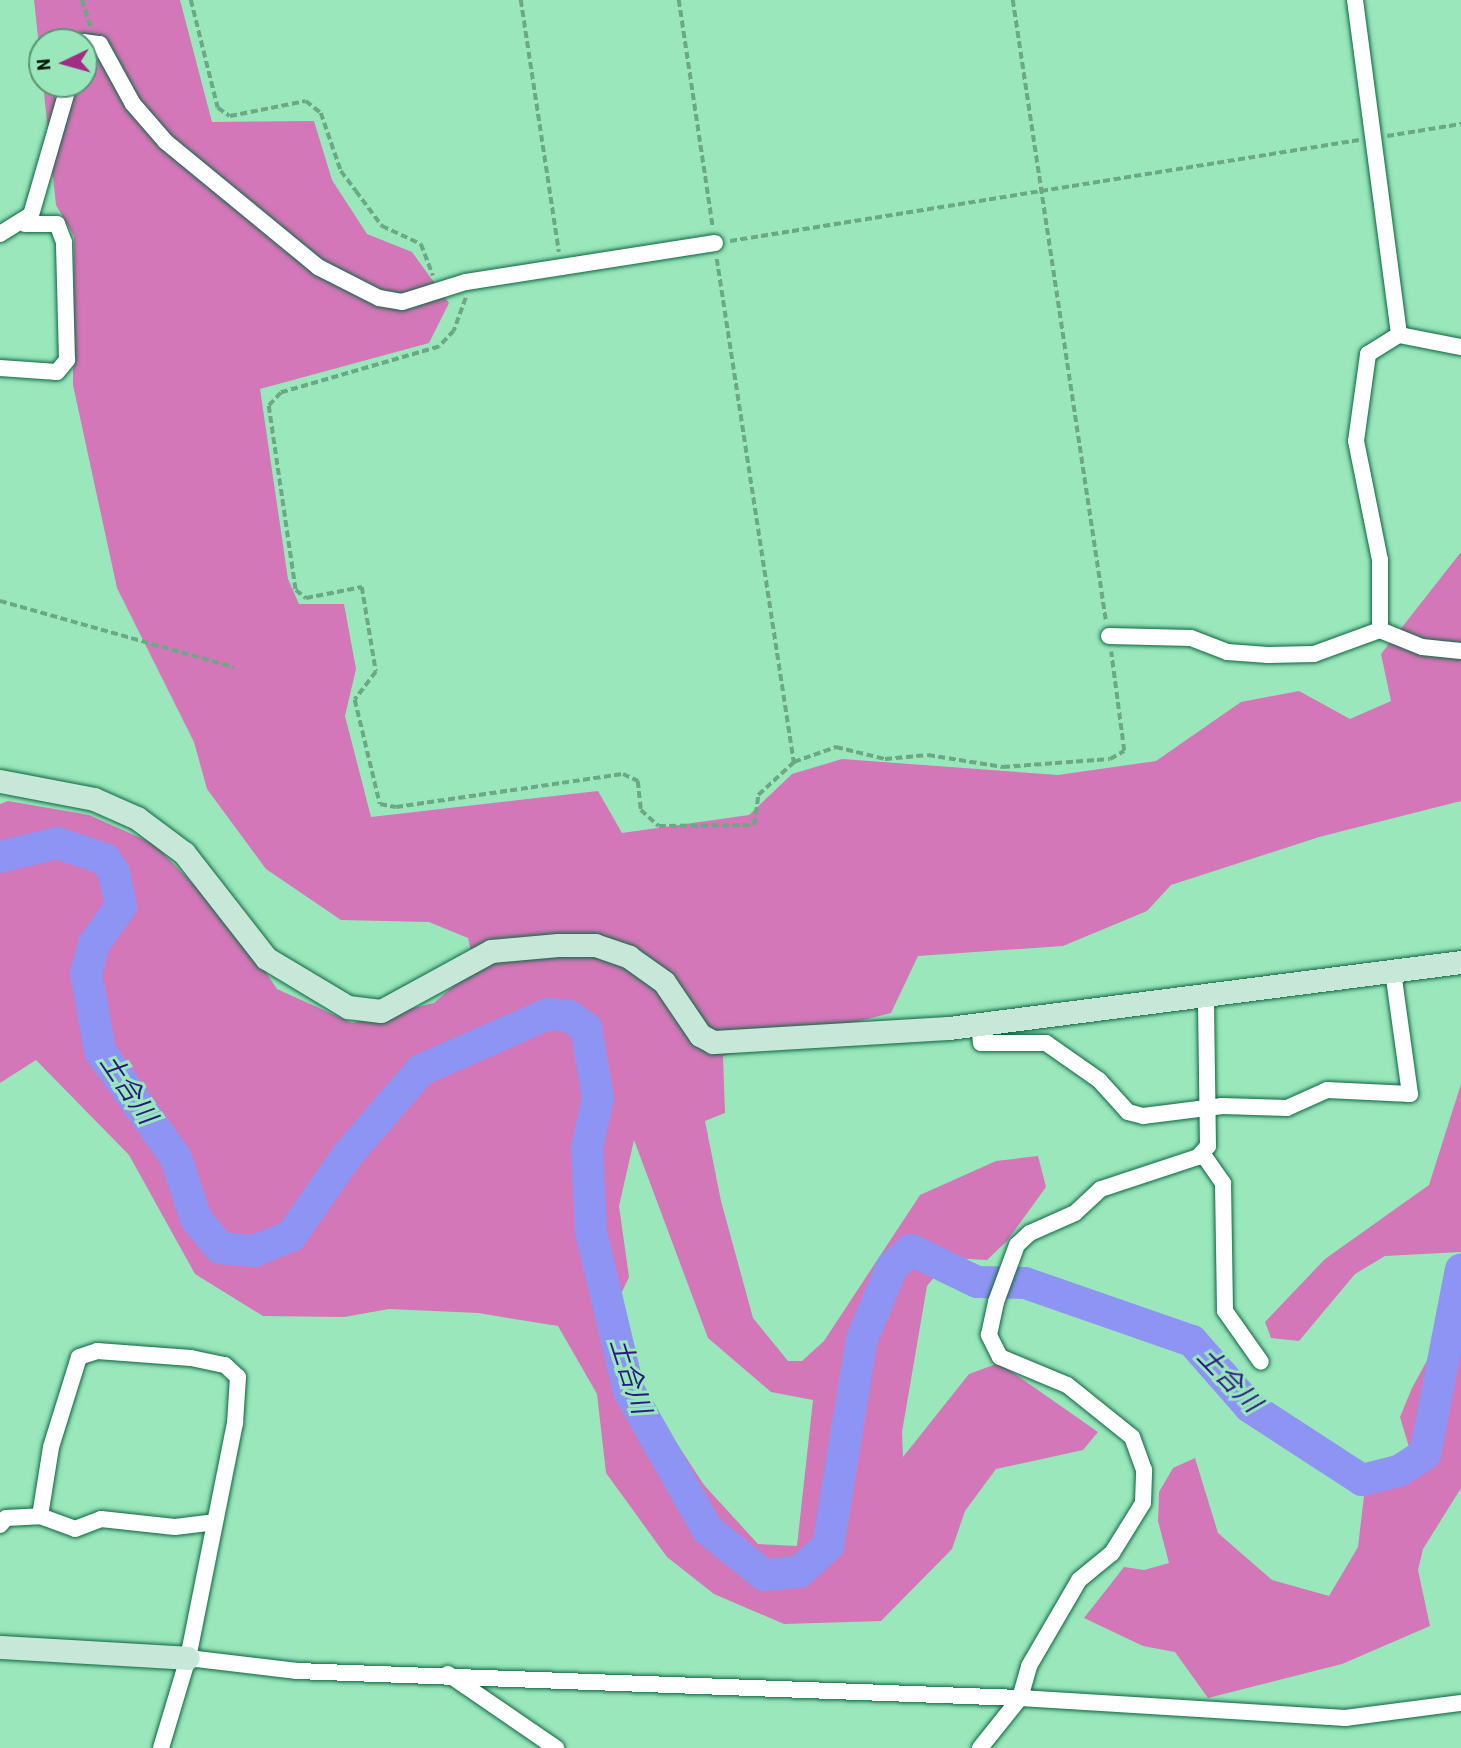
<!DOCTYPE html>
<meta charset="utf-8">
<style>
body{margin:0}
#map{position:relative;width:1461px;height:1748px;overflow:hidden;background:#99e7bb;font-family:"Roboto Condensed","Noto Sans JP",sans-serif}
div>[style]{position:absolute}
.forest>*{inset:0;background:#d377b8}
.river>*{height:32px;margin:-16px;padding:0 16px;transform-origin:16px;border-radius:16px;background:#8e94f4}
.path>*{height:3.5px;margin-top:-1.75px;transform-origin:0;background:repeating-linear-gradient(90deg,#6ba885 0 7px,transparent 0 10.5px)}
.roads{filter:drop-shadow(0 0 2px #0e6641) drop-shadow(0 0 2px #0e6641)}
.street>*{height:16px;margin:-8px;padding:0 8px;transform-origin:8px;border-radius:8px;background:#fff}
.secondary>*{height:23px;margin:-11.5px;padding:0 11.5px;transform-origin:11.5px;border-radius:11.5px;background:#c7e8d8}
span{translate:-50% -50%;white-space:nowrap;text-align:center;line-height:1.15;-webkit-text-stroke:6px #99e7bb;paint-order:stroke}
.water-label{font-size:26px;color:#2a1685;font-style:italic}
.north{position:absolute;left:28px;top:28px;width:70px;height:70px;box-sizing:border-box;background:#99e7bb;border:2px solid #5c9475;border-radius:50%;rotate:265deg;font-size:19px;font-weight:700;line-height:28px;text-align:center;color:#01170b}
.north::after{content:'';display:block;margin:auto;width:24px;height:32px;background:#a22d86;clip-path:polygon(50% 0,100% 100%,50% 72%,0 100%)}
</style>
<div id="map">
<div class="forest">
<i style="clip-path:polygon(evenodd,34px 0,180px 0,212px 122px,314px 121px,332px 180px,367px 234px,412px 252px,449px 303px,429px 343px,260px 389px,288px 579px,299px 604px,344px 604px,356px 669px,345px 716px,371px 817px,598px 791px,622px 833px,749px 815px,792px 774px,842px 759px,1058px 775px,1156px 761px,1241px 702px,1299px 691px,1350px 719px,1391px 701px,1381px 654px,1461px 552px,1461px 801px,1319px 837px,1171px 885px,1147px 911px,1063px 946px,918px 956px,891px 1013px,723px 1056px,725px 1113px,705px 1121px,721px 1201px,753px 1318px,788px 1361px,802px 1361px,824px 1341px,920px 1195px,996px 1161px,1038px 1156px,1046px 1187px,1007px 1241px,987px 1260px,950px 1258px,927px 1286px,902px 1432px,903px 1457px,969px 1374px,999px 1363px,1098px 1432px,1083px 1450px,996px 1469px,965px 1511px,952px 1549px,881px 1621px,784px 1624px,714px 1594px,667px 1557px,606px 1473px,597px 1394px,558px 1326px,478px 1313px,389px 1309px,344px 1317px,263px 1316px,195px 1274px,129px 1155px,36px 1060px,0 1083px,0 804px,8px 801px,89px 815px,154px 844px,235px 927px,277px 989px,352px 1023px,434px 1003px,475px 967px,468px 938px,429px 922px,341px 920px,266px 869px,207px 789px,194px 742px,117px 588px,73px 385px,74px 236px,56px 205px,34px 0,42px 42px,84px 42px,84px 84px,42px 84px,42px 42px,34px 0,634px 1140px,708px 1338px,771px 1392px,813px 1400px,797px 1546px,758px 1544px,704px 1485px,648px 1399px,627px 1338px,621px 1294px,629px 1277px,619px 1206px,634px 1140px)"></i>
<i style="clip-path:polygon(1461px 1084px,1461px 1252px,1385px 1256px,1355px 1274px,1299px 1341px,1271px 1338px,1265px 1322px,1325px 1259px,1429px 1185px)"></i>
<i style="clip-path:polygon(1461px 1326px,1461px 1488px,1423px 1549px,1418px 1570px,1430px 1626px,1342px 1664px,1208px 1698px,1175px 1652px,1143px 1646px,1084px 1618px,1124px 1567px,1144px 1570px,1169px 1563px,1158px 1521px,1159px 1492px,1173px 1468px,1195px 1458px,1218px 1533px,1272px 1580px,1329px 1596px,1358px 1547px,1364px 1496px,1409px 1447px,1400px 1417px,1412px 1388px,1441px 1335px)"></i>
</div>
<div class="river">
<i style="left:0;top:857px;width:59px;rotate:-13.8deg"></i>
<i style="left:57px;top:843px;width:51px;rotate:18.4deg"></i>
<i style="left:105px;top:859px;width:17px;rotate:57deg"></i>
<i style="left:114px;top:873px;width:34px;rotate:78deg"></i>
<i style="left:121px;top:906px;width:47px;rotate:125.4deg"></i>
<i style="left:94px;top:944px;width:30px;rotate:105deg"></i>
<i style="left:86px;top:973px;width:79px;rotate:79.8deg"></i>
<i style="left:100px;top:1051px;width:131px;rotate:54.6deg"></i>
<i style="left:176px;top:1158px;width:64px;rotate:71.8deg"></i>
<i style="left:196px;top:1219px;width:38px;rotate:50deg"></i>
<i style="left:220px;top:1248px;width:34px;rotate:5deg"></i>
<i style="left:254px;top:1251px;width:40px;rotate:-22deg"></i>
<i style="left:291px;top:1236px;width:101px;rotate:-55.1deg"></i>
<i style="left:349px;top:1153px;width:110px;rotate:-49.1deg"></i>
<i style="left:421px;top:1070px;width:139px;rotate:-23.8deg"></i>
<i style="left:548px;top:1014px;width:21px;rotate:5deg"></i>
<i style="left:569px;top:1016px;width:21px;rotate:35deg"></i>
<i style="left:586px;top:1028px;width:71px;rotate:80.3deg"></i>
<i style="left:598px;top:1098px;width:51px;rotate:102.4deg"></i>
<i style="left:587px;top:1148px;width:84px;rotate:87.3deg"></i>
<i style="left:591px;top:1232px;width:163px;rotate:76.6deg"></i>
<i style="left:629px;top:1391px;width:159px;rotate:60.5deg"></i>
<i style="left:707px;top:1529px;width:73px;rotate:38.9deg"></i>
<i style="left:764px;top:1575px;width:35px;rotate:-5deg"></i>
<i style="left:799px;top:1572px;width:39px;rotate:-42deg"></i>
<i style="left:828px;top:1546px;width:210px;rotate:-80.7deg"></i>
<i style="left:862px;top:1339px;width:78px;rotate:-67.4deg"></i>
<i style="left:892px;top:1267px;width:25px;rotate:-42deg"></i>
<i style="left:911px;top:1250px;width:73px;rotate:25.9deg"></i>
<i style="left:977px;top:1282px;width:48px;rotate:1.2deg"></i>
<i style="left:1025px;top:1283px;width:177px;rotate:19.2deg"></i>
<i style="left:1192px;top:1341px;width:88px;rotate:48.7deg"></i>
<i style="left:1250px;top:1407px;width:134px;rotate:33.1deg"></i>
<i style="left:1362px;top:1480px;width:38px;rotate:-14deg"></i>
<i style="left:1399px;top:1471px;width:31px;rotate:-33deg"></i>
<i style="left:1425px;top:1454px;width:188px;rotate:-79deg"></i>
</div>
<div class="path">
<i style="left:82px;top:0;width:28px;rotate:72deg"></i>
<i style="left:191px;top:0;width:111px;rotate:76deg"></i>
<i style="left:218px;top:108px;width:14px;rotate:34deg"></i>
<i style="left:230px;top:116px;width:77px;rotate:-11.2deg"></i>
<i style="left:306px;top:101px;width:19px;rotate:39deg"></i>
<i style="left:321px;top:113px;width:61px;rotate:71deg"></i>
<i style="left:341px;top:171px;width:25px;rotate:53deg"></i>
<i style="left:356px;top:191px;width:44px;rotate:53.4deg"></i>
<i style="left:382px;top:226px;width:43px;rotate:24.8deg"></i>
<i style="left:421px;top:244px;width:34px;rotate:69deg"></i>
<i style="left:521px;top:0;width:255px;rotate:81.4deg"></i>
<i style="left:679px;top:0;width:230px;rotate:81.5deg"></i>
<i style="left:1013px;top:0;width:627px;rotate:81.47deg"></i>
<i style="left:1387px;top:136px;width:75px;rotate:-9.2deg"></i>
<i style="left:730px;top:241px;width:637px;rotate:-9.12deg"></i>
<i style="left:717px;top:259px;width:509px;rotate:81.3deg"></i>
<i style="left:466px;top:298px;width:35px;rotate:110deg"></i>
<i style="left:454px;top:331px;width:22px;rotate:133deg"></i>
<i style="left:439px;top:347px;width:165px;rotate:163.8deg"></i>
<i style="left:281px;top:393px;width:18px;rotate:133deg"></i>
<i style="left:269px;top:406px;width:186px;rotate:81.7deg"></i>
<i style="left:296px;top:590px;width:13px;rotate:39deg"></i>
<i style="left:306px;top:598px;width:57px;rotate:-11.1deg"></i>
<i style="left:362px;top:587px;width:86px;rotate:80.6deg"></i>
<i style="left:376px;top:672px;width:35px;rotate:127deg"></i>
<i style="left:355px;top:700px;width:107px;rotate:76.5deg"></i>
<i style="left:380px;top:804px;width:16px;rotate:11deg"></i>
<i style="left:396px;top:807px;width:229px;rotate:-8.3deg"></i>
<i style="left:623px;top:774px;width:17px;rotate:25deg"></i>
<i style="left:638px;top:781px;width:29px;rotate:84deg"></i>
<i style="left:641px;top:810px;width:24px;rotate:42deg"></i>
<i style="left:659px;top:826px;width:95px;rotate:-0.6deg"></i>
<i style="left:754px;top:825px;width:30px;rotate:-82deg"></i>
<i style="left:758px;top:795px;width:49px;rotate:-42.5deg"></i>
<i style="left:794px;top:762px;width:45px;rotate:-19.7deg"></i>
<i style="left:836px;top:747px;width:50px;rotate:13.8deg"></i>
<i style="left:885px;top:759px;width:43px;rotate:-5.3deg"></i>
<i style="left:928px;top:755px;width:76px;rotate:9.1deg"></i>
<i style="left:1003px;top:767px;width:107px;rotate:-4.3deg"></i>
<i style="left:1110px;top:759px;width:16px;rotate:-30deg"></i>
<i style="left:1124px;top:751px;width:100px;rotate:-97.5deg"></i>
<i style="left:0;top:601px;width:243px;rotate:15.8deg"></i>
</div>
<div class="roads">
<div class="street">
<i style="left:1355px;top:0;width:338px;rotate:82.5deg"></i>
<i style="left:83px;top:42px;width:17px;rotate:7deg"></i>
<i style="left:100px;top:44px;width:68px;rotate:61.2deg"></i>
<i style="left:133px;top:104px;width:50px;rotate:49deg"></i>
<i style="left:166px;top:142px;width:197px;rotate:39.4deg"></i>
<i style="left:318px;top:267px;width:68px;rotate:26.9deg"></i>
<i style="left:379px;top:298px;width:23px;rotate:10deg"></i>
<i style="left:402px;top:302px;width:67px;rotate:-17.4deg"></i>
<i style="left:466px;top:282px;width:252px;rotate:-8.9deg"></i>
<i style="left:0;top:234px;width:36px;rotate:-32deg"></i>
<i style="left:31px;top:215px;width:136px;rotate:-73.8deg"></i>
<i style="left:0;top:368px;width:57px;rotate:4deg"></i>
<i style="left:57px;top:372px;width:16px;rotate:-50deg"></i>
<i style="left:67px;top:360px;width:118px;rotate:-91.5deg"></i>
<i style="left:64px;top:242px;width:19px;rotate:-111deg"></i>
<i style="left:57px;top:224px;width:32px;rotate:180deg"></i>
<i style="left:1380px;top:630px;width:70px;rotate:-90deg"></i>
<i style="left:1380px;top:560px;width:121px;rotate:-101.4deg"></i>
<i style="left:1356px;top:441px;width:88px;rotate:-82.1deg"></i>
<i style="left:1368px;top:354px;width:36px;rotate:-32deg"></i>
<i style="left:1399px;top:335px;width:63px;rotate:11deg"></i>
<i style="left:1109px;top:636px;width:82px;rotate:1.4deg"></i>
<i style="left:1191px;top:638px;width:39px;rotate:21deg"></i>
<i style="left:1227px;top:652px;width:41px;rotate:4.2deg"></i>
<i style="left:1268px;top:655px;width:46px;rotate:-1.2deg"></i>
<i style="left:1314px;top:654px;width:70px;rotate:-20deg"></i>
<i style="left:1380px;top:630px;width:45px;rotate:22deg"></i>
<i style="left:1422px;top:647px;width:39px;rotate:6deg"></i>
<i style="left:979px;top:1024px;width:19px;rotate:84deg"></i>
<i style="left:981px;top:1043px;width:65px"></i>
<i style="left:1046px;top:1043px;width:65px;rotate:34.9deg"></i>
<i style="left:1099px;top:1080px;width:43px;rotate:47.8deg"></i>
<i style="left:1128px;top:1112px;width:16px;rotate:15deg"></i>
<i style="left:1143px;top:1116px;width:80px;rotate:-7.2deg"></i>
<i style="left:1222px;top:1106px;width:65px;rotate:1.8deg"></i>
<i style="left:1287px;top:1108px;width:44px;rotate:-24.2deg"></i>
<i style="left:1327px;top:1090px;width:83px;rotate:2.8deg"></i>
<i style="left:1410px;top:1094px;width:124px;rotate:-97.9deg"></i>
<i style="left:1202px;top:1153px;width:37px;rotate:55deg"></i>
<i style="left:1223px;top:1183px;width:128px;rotate:89.1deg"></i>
<i style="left:1225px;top:1311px;width:62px;rotate:54.8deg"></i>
<i style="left:40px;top:1516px;width:37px;rotate:20deg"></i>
<i style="left:75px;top:1529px;width:28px;rotate:-21deg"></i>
<i style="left:101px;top:1519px;width:74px;rotate:6.2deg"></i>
<i style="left:175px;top:1527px;width:39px;rotate:-7deg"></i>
<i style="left:0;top:1525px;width:9px;rotate:-49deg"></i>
<i style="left:6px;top:1518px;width:34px;rotate:-3deg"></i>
<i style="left:40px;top:1516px;width:70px;rotate:-80.9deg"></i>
<i style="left:51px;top:1447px;width:94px;rotate:-72.7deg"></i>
<i style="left:79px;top:1357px;width:19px;rotate:-18deg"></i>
<i style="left:97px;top:1351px;width:94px;rotate:4.3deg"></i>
<i style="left:191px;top:1358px;width:35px;rotate:12deg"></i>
<i style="left:225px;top:1365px;width:18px;rotate:43deg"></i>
<i style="left:238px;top:1377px;width:46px;rotate:93.7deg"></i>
<i style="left:235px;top:1423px;width:240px;rotate:101.3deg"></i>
<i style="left:188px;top:1658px;width:94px;rotate:106.7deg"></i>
<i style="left:188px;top:1658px;width:110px;rotate:6.8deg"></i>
<i style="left:297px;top:1671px;width:724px;rotate:2.14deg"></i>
<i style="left:1020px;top:1698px;width:326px;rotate:3.5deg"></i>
<i style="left:1345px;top:1718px;width:117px;rotate:-7.4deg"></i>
<i style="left:448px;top:1674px;width:131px;rotate:34.4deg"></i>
<i style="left:980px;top:1748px;width:64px;rotate:-51.3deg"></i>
<i style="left:1020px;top:1698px;width:33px;rotate:-74deg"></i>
<i style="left:1029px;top:1666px;width:99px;rotate:-59.8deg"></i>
<i style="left:1079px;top:1580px;width:43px;rotate:-39.3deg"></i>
<i style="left:1112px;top:1553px;width:59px;rotate:-58.2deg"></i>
<i style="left:1143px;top:1503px;width:33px;rotate:-88deg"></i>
<i style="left:1144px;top:1470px;width:35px;rotate:-110deg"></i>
<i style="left:1132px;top:1437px;width:83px;rotate:-141.3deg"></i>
<i style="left:1067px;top:1385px;width:73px;rotate:-157.3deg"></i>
<i style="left:1000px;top:1357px;width:25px;rotate:-117deg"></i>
<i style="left:989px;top:1335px;width:34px;rotate:-78deg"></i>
<i style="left:996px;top:1302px;width:61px;rotate:-69.8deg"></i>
<i style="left:1017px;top:1245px;width:18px;rotate:-43deg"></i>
<i style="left:1030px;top:1233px;width:49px;rotate:-24deg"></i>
<i style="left:1075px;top:1213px;width:35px;rotate:-43deg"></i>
<i style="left:1101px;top:1189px;width:102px;rotate:-18.3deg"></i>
<i style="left:1198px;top:1157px;width:15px;rotate:-48deg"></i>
<i style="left:1208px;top:1146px;width:151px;rotate:-90.8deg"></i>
</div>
<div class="secondary">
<i style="left:0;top:781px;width:96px;rotate:10.8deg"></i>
<i style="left:94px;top:799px;width:47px;rotate:23.8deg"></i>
<i style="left:137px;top:818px;width:59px;rotate:36.7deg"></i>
<i style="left:184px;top:853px;width:133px;rotate:52deg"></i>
<i style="left:266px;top:958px;width:96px;rotate:30.9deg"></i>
<i style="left:348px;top:1007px;width:33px;rotate:7deg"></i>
<i style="left:381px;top:1011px;width:125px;rotate:-28.6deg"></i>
<i style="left:491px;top:951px;width:67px;rotate:-5.1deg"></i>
<i style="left:558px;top:945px;width:37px"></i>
<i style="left:595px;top:945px;width:36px;rotate:19deg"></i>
<i style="left:629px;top:957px;width:43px;rotate:35.5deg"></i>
<i style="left:664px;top:982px;width:64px;rotate:55.8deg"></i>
<i style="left:700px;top:1035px;width:15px;rotate:28deg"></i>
<i style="left:713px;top:1042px;width:236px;rotate:-3.4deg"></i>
<i style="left:949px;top:1028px;width:516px;rotate:-7.35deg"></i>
<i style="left:0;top:1647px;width:188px;rotate:3.3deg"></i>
</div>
</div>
<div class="water-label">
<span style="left:128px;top:1089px;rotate:56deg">土合川</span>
<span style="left:630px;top:1376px;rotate:72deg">土合川</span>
<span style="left:1229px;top:1380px;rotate:46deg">土合川</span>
</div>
<div class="north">N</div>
</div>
